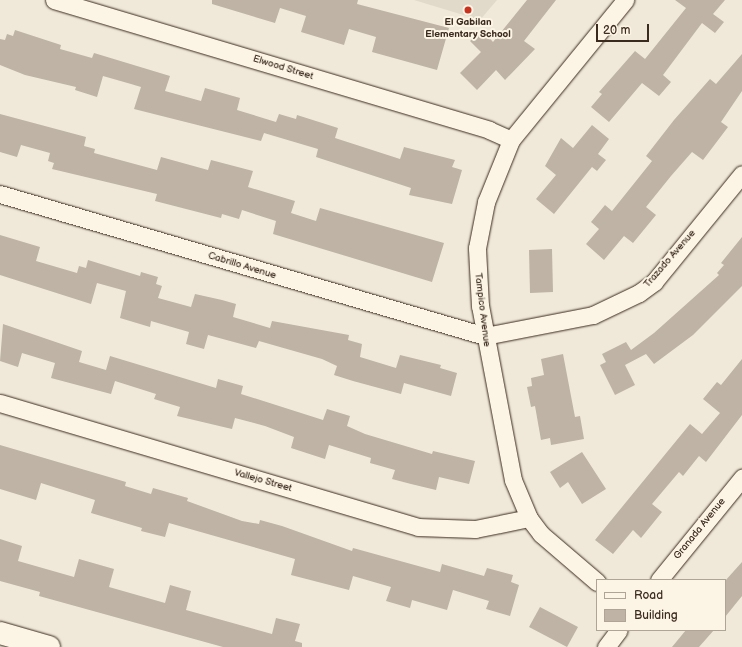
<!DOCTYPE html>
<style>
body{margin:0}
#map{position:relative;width:742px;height:647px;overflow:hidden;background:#f0e9d9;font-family:"Balsamiq Sans",sans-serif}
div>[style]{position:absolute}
.built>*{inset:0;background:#e1d9c9}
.building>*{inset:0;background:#beb3a4}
.roads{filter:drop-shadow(0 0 1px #3b2a1e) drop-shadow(0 0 1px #3b2a1e)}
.street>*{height:17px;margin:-8.5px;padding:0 8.5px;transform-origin:8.5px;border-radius:8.5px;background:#fcf5e5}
.secondary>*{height:22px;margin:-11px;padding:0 11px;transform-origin:11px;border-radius:11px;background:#fcf5e5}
.dots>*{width:11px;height:11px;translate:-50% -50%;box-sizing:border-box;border:2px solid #fcf5e5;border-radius:50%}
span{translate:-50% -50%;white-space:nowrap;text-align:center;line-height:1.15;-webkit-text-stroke:4px #fcf5e5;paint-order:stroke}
.poi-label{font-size:10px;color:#3b2a1e;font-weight:700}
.street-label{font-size:10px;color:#3b2a1e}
.legend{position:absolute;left:596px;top:579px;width:130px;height:52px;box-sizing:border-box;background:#fcf5e5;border:1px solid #afa495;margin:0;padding:5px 7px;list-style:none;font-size:12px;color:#3b2a1e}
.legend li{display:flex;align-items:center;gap:8px;height:20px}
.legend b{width:20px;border:1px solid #afa495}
.scale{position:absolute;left:596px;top:24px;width:53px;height:18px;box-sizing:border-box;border:2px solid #3b2a1e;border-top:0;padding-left:5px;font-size:12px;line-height:14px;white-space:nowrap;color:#3b2a1e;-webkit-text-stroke:3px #fcf5e5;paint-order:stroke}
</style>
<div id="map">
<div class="built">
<i style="clip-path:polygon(414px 0,497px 0,480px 20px)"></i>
</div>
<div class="building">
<i style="clip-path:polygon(212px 0,358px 0,357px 4px,449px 28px,437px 70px,372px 52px,376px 37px,349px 29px,344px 45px,301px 32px,306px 16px,280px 8px,275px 23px,212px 4px)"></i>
<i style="clip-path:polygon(527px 0,556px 0,524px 41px,535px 49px,505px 80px,496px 70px,477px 90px,460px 73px,481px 52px,470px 41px,482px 30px,493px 42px)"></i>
<i style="clip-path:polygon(675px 0,725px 0,713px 14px,724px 22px,715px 33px,702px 23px,663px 75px,671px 82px,659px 96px,642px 83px,609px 122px,591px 107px,602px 94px,599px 92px,635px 51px,645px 59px,686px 8px)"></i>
<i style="clip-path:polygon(15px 30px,61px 45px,60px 49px,92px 58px,94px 53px,170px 76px,165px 91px,201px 101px,205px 88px,240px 98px,237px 110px,276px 122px,279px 114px,296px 119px,297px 115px,338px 128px,335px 138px,400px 159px,404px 147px,455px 160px,452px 167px,462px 170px,452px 204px,409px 195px,411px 188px,316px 157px,318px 149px,264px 133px,261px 141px,134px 109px,141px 87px,131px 84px,103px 76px,97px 97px,75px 90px,76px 87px,25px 75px,0 65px,0 39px,5px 40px,7px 34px,13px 36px)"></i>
<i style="clip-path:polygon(742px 54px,742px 91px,721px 122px,728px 127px,703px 160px,692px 152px,671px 176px,646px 207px,656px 215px,633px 243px,624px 236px,604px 260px,586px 244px,599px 229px,591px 222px,605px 205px,612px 211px,652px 161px,646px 156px,674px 120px,710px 79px,716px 84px)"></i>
<i style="clip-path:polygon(0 114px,86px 137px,84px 146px,95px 149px,94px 153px,157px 170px,161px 157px,208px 170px,211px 160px,253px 171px,248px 187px,295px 201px,291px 213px,316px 221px,320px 208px,444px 243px,432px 282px,273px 234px,276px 221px,242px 210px,239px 219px,222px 214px,221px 218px,155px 201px,157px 194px,52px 169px,54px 163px,48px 161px,50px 153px,21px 145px,17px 157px,0 152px)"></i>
<i style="clip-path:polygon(592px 125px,609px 139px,598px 154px,606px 160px,597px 171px,592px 167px,554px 214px,536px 199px,556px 175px,545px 166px,561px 138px,573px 148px)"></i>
<i style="clip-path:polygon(0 235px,40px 247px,36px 261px,77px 273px,79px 266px,86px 268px,88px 260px,140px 276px,141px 272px,158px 277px,156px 284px,162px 286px,158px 298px,191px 307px,195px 294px,222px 300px,236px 304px,233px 317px,270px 328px,272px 321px,349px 335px,348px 340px,362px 344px,360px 357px,396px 368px,400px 355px,441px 365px,440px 368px,457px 373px,451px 396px,404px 383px,401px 394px,353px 381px,334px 375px,337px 366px,322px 359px,259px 341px,256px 348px,208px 335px,204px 349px,186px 344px,189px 332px,151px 321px,150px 327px,120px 318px,126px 291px,97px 283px,91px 304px,0 275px)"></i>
<i style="clip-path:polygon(742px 237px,742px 286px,693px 335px,654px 364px,646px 354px,625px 365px,635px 385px,615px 395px,600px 365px,606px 362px,602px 354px,626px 342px,631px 350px,654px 333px,719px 275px,717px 273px,724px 265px,721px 263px)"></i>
<i style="clip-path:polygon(552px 249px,553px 292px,530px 293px,529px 250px)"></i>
<i style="clip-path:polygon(3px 324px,82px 351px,79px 362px,106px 370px,110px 356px,216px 388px,218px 379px,243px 386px,241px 394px,323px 420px,327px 409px,350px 416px,347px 426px,365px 434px,432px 454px,433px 451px,475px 461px,469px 484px,439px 477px,436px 490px,411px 484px,392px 479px,395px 470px,370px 463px,371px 458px,329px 445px,325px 459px,291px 448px,294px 437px,265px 426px,235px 418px,232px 429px,177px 416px,180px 407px,154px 399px,156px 394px,115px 381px,111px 394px,51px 378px,55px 363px,22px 353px,18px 367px,0 361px)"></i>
<i style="clip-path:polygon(563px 354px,575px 417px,580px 416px,584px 439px,551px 445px,550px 438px,541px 440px,535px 406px,531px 407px,527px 387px,532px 386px,531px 378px,544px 375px,541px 359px)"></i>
<i style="clip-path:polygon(742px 359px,742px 415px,706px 462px,699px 456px,683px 476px,679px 472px,652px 504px,662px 512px,641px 538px,633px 530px,613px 554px,595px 540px,690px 424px,702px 434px,720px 413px,703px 399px,717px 382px,721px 385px)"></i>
<i style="clip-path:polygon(0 445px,126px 482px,125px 486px,151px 494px,153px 488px,188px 498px,187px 501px,242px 521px,259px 524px,260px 520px,282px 526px,352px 551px,353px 548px,440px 572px,442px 564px,484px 576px,487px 568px,513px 575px,511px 582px,519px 585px,510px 616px,486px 609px,489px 601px,453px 590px,447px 610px,412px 600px,410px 608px,386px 601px,391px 587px,353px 576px,349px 590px,291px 575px,295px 559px,169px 523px,165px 537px,141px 531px,142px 528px,91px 513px,95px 500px,41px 483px,36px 500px,0 489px)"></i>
<i style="clip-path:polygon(582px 452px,606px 489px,582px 504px,568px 482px,560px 488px,550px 472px)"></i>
<i style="clip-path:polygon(0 539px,22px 546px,18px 561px,74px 577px,79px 559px,114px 569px,109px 587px,165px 603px,170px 585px,191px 591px,186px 610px,272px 634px,276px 618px,300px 624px,295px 641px,302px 643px,302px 647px,223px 647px,39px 596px,40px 592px,0 581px)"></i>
<i style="clip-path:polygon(742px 562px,742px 596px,725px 617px,725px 581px)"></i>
<i style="clip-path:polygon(540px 607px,578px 627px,567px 647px,529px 627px)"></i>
<i style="clip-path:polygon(686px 630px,714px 630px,699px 647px,672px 647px)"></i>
</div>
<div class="roads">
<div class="street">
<i style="left:54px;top:0;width:454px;rotate:16.6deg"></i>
<i style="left:489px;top:130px;width:24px;rotate:24deg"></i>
<i style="left:0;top:194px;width:505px;rotate:16.32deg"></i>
<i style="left:485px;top:336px;width:110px;rotate:-11deg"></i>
<i style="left:593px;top:315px;width:51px;rotate:-25.6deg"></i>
<i style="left:639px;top:293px;width:19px;rotate:-36deg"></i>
<i style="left:654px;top:282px;width:139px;rotate:-50.8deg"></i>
<i style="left:0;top:403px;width:436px;rotate:16.5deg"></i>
<i style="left:418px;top:527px;width:57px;rotate:2deg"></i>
<i style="left:475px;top:529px;width:55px;rotate:-11.5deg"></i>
<i style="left:659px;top:580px;width:132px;rotate:-50.9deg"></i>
<i style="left:597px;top:582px;width:74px;rotate:-139.4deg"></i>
<i style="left:541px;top:534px;width:20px;rotate:-127deg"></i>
<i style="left:529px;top:518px;width:41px;rotate:-112.8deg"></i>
<i style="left:513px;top:480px;width:177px;rotate:-100.7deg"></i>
<i style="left:480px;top:306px;width:58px;rotate:-93deg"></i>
<i style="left:477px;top:248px;width:47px;rotate:-78.9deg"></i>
<i style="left:486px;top:202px;width:67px;rotate:-68deg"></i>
<i style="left:511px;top:140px;width:181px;rotate:-50.8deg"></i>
<i style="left:606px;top:647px;width:21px;rotate:-53deg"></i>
</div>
<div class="secondary">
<i style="left:0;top:633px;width:51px;rotate:15.9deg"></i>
</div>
</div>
<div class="dots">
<i style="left:468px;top:10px;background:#c8321e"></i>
</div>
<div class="poi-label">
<span style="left:468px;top:28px">El Gabilan<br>Elementary School</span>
</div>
<div class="street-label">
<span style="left:283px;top:68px;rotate:17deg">Elwood Street</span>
<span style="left:670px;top:259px;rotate:-49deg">Trazado Avenue</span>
<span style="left:242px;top:266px;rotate:17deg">Cabrillo Avenue</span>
<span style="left:482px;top:310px;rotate:83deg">Tampico Avenue</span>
<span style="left:263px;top:481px;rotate:16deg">Vallejo Street</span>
<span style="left:700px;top:529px;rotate:-51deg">Granada Avenue</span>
</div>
<ul class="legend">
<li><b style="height:5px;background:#fcf5e5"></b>Road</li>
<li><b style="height:11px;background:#beb3a4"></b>Building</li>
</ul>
<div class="scale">20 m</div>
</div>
